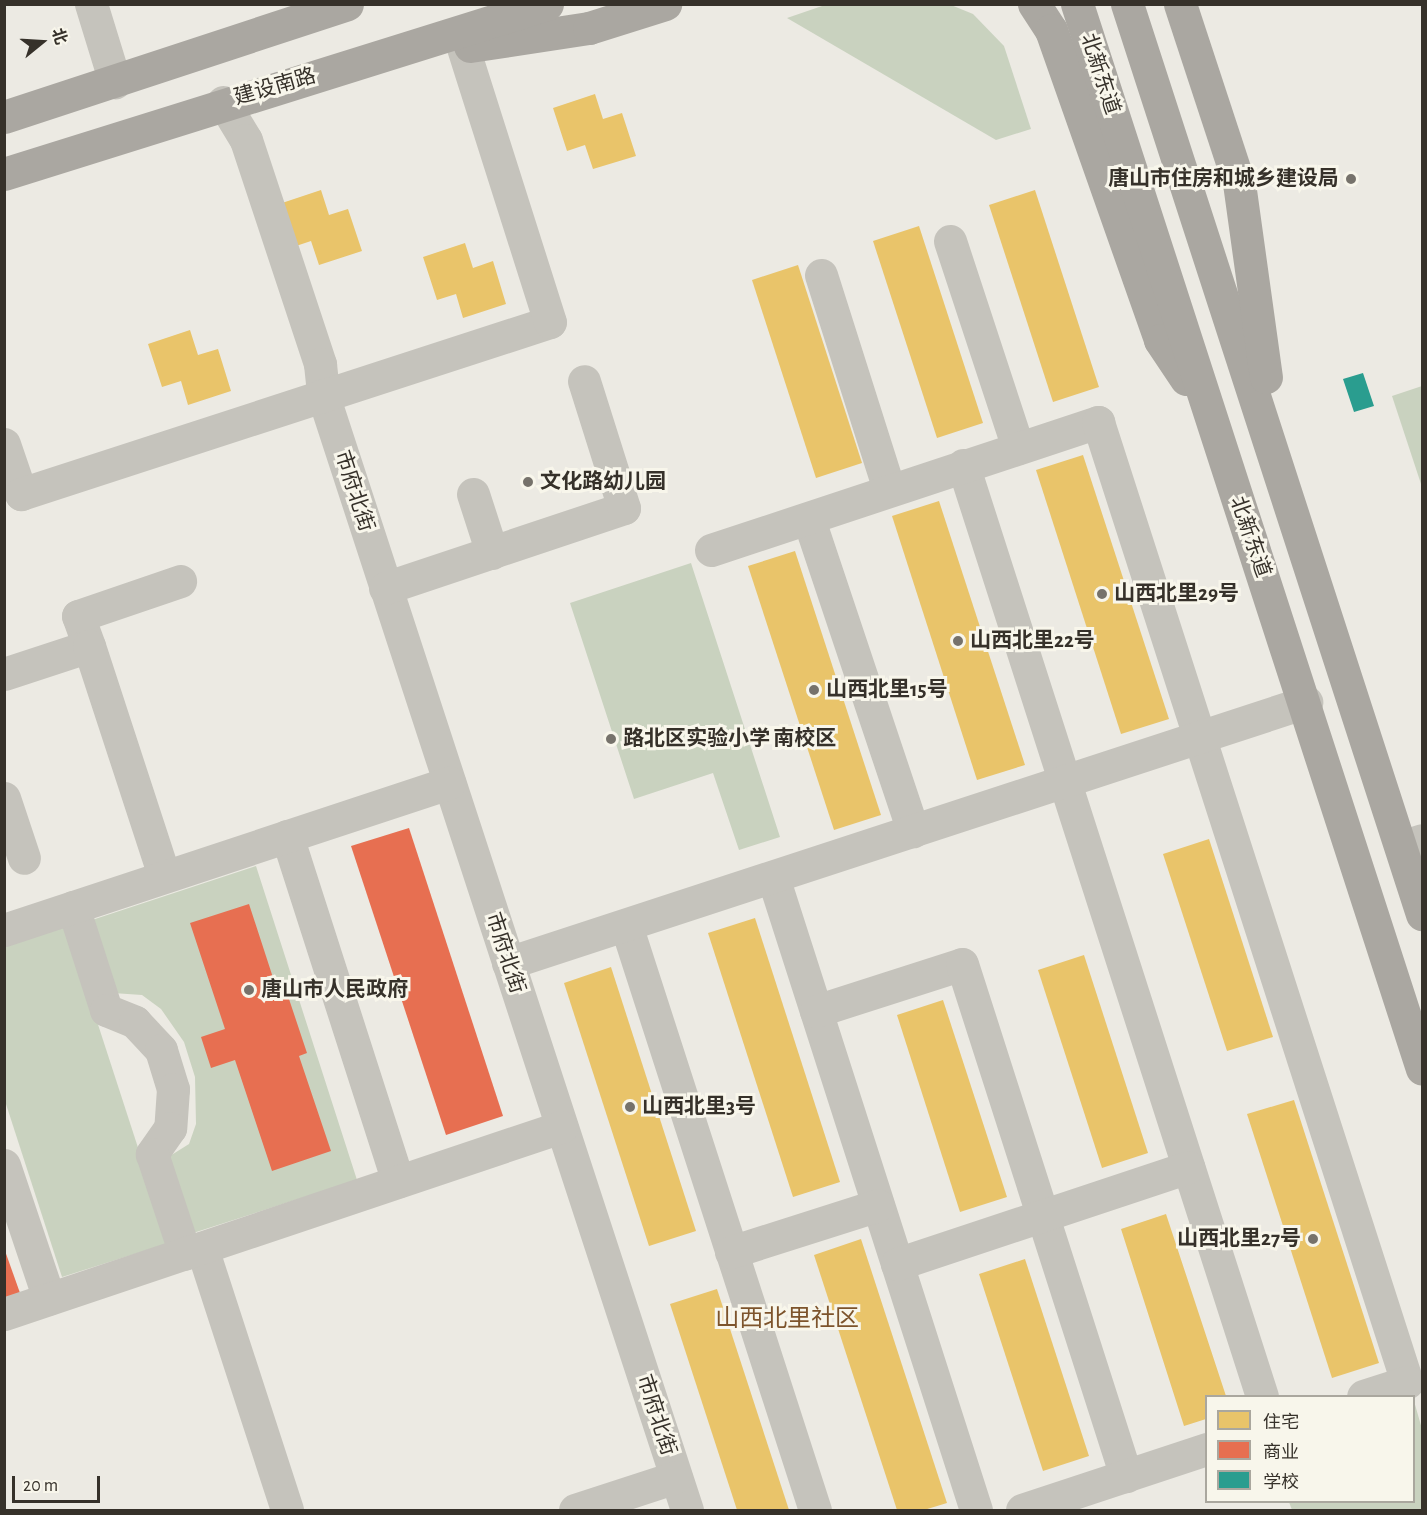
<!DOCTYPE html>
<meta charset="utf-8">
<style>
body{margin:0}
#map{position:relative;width:1427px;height:1515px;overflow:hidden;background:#eceae3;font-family:"Alegreya Sans","Noto Sans SC",sans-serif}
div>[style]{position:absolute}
.green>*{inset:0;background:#c9d2bf}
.homes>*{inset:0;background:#e9c46a}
.shops>*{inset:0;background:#e76f51}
.schools>*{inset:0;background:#2a9d8f}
.minor>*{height:33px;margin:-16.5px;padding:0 16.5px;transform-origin:16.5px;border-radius:16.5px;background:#c5c3bc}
.major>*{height:33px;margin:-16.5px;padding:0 16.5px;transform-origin:16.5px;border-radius:16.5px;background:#aaa7a1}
.dots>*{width:16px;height:16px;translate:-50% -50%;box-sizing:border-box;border:3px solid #f8f6eb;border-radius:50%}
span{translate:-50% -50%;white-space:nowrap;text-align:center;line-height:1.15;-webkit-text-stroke:6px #f8f6eb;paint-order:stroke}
.street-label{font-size:21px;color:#36312a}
.poi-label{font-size:21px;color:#36312a;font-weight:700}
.right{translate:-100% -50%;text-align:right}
.left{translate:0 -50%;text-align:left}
.quarter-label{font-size:24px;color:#7d542c}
.frame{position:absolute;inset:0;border:6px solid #36312a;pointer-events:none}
.legend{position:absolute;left:1205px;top:1395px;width:210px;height:108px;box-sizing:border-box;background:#f8f6eb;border:2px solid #aaa79e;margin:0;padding:8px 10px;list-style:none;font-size:18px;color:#36312a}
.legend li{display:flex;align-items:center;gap:12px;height:30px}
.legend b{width:30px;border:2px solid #aaa79e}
.north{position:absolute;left:12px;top:12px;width:60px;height:60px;-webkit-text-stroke:4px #f8f6eb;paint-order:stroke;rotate:72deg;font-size:16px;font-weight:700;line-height:24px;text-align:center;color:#36312a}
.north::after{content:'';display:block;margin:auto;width:21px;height:27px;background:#36312a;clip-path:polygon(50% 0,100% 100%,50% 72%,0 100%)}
.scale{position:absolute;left:12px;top:1476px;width:88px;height:27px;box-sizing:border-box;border:3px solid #36312a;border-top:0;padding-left:8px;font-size:18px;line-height:21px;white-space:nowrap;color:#36312a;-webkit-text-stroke:4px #f8f6eb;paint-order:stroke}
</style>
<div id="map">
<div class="green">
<i style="clip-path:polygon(825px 5px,951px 5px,973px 14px,1004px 46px,1031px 129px,996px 140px,787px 18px)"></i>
<i style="clip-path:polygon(1422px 386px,1422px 487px,1392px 396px)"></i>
<i style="clip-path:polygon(691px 563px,780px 837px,739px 850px,713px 773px,634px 799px,570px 603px)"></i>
<i style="clip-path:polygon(256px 866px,357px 1180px,190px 1234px,165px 1159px,189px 1144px,196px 1124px,195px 1077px,184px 1042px,161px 1009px,142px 995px,113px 993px,89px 921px)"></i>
<i style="clip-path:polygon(66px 926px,169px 1243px,62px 1277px,5px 1101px,4px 946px)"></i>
<i style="clip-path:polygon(1414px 1401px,1422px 1429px,1422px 1510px,1292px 1510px,1289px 1502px,1414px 1502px)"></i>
</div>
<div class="homes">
<i style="clip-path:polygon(595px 94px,603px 119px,622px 113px,636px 156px,593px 169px,585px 145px,567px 151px,553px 108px)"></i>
<i style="clip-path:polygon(321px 190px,329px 215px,348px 209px,362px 251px,319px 265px,311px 241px,293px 247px,279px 204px)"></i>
<i style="clip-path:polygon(1035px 190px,1099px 387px,1053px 402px,989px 205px)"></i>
<i style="clip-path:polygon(919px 226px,983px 423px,937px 438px,873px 241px)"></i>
<i style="clip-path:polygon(465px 243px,473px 268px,493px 261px,506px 304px,463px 318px,456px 294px,437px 300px,423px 257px)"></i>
<i style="clip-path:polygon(798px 265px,862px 463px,816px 478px,752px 280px)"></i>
<i style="clip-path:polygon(190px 330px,198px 355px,218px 349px,231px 391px,188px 405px,181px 381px,162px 387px,148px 344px)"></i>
<i style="clip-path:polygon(1083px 455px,1169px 719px,1121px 734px,1036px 470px)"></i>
<i style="clip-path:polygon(939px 501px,1025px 765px,977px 780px,892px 516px)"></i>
<i style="clip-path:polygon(795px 551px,881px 815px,834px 830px,748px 566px)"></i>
<i style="clip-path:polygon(1209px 839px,1273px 1037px,1227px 1051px,1163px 854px)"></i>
<i style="clip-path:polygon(755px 918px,840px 1182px,793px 1197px,708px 933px)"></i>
<i style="clip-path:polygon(1084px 955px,1148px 1153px,1102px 1168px,1038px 970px)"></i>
<i style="clip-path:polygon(611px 967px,696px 1231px,649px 1246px,564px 983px)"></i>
<i style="clip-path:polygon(943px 1000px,1007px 1197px,960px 1212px,897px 1015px)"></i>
<i style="clip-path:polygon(1294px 1100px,1379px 1363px,1332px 1378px,1247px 1114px)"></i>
<i style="clip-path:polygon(1166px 1214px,1226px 1396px,1206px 1396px,1206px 1419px,1184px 1426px,1121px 1229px)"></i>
<i style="clip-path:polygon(861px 1239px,947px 1503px,924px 1510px,897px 1510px,814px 1255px)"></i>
<i style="clip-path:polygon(1025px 1259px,1089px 1456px,1043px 1471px,979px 1274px)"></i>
<i style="clip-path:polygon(717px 1289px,789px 1510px,737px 1510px,670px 1304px)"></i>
</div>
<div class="shops">
<i style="clip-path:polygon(409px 828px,503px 1116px,446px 1135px,351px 846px)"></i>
<i style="clip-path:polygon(249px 904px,278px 993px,286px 990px,307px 1053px,299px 1056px,331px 1151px,272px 1171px,235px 1060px,211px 1068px,201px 1037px,225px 1029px,190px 923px)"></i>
<i style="clip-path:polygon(4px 1248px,20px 1293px,4px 1298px)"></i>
</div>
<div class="schools">
<i style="clip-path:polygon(1363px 373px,1374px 406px,1354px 412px,1343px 379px)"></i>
</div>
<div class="minor">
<i style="left:91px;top:4px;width:82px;rotate:72.9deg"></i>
<i style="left:223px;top:102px;width:44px;rotate:58.8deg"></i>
<i style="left:246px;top:140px;width:236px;rotate:71.7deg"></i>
<i style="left:320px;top:364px;width:31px;rotate:84deg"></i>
<i style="left:323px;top:395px;width:1173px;rotate:71.92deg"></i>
<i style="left:950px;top:241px;width:218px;rotate:71.8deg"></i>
<i style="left:821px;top:275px;width:225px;rotate:72.4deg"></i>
<i style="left:4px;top:444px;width:53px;rotate:71.2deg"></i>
<i style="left:21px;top:494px;width:556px;rotate:-18.01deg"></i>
<i style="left:550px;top:322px;width:288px;rotate:-107.6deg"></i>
<i style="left:963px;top:465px;width:978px;rotate:72.2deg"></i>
<i style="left:473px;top:494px;width:62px;rotate:72.1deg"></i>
<i style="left:811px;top:526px;width:322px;rotate:71.5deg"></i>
<i style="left:711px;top:550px;width:408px;rotate:-18.3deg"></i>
<i style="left:1098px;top:422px;width:1009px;rotate:72.16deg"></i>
<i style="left:1407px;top:1382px;width:46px;rotate:162.3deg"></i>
<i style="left:385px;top:588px;width:252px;rotate:-18.5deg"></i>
<i style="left:624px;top:508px;width:133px;rotate:-107.5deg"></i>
<i style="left:89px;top:646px;width:32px;rotate:-110deg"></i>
<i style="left:78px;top:616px;width:108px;rotate:-18.9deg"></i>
<i style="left:4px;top:674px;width:89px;rotate:-18.2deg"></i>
<i style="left:89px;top:646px;width:242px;rotate:71.9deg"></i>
<i style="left:4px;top:798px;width:63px;rotate:71.6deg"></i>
<i style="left:287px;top:836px;width:363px;rotate:72.2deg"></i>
<i style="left:1401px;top:847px;width:22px;rotate:-18deg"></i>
<i style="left:773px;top:877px;width:665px;rotate:72.22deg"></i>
<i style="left:73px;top:907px;width:108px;rotate:72.2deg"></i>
<i style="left:106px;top:1010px;width:31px;rotate:22deg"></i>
<i style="left:135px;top:1022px;width:38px;rotate:47deg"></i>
<i style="left:161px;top:1050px;width:41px;rotate:72.9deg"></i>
<i style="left:173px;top:1089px;width:39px;rotate:94deg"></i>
<i style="left:170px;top:1128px;width:32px;rotate:125deg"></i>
<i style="left:152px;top:1154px;width:105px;rotate:71.7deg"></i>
<i style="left:626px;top:925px;width:615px;rotate:72.1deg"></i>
<i style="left:4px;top:930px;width:469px;rotate:-18.3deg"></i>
<i style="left:508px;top:963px;width:840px;rotate:-18.11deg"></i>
<i style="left:816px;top:1011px;width:153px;rotate:-17.8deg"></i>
<i style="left:962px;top:964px;width:538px;rotate:72.24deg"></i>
<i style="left:4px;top:1165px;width:141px;rotate:71.4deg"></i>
<i style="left:202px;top:1248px;width:275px;rotate:72deg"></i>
<i style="left:731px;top:1252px;width:154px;rotate:-17.7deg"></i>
<i style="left:897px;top:1264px;width:307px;rotate:-18.4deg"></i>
<i style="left:4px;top:1314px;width:588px;rotate:-18.56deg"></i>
<i style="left:575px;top:1510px;width:106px;rotate:-18.1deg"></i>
<i style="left:1022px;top:1510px;width:194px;rotate:-18.3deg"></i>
</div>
<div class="major">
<i style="left:1034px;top:4px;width:31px;rotate:57deg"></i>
<i style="left:1051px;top:30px;width:329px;rotate:70.6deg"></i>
<i style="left:1160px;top:340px;width:47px;rotate:56.3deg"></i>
<i style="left:1077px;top:4px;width:1119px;rotate:72.05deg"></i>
<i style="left:1127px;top:4px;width:957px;rotate:72.04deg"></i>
<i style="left:1180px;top:4px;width:188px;rotate:71.8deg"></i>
<i style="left:1239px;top:183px;width:196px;rotate:82.1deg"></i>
<i style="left:470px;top:46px;width:120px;rotate:-8.6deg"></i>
<i style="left:589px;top:28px;width:80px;rotate:-17.5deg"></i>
<i style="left:4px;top:117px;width:361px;rotate:-18.2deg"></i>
<i style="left:4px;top:174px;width:569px;rotate:-17.38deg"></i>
</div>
<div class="dots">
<i style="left:1351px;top:179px;background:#76726b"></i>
<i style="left:528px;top:482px;background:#76726b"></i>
<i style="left:1102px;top:594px;background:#76726b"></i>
<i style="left:958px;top:641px;background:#76726b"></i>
<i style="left:814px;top:690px;background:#76726b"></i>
<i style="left:611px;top:739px;background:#76726b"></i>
<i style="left:249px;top:990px;background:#76726b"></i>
<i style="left:630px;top:1107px;background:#76726b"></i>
<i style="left:1313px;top:1239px;background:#76726b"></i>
</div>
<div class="street-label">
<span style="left:1100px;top:74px;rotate:72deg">北新东道</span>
<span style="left:275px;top:87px;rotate:-16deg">建设南路</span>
<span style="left:354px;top:491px;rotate:72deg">市府北街</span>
<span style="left:1250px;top:537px;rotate:71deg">北新东道</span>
<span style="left:505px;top:953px;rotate:72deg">市府北街</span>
<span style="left:656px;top:1415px;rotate:72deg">市府北街</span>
</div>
<div class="poi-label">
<span class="right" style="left:1339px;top:179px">唐山市住房和城乡建设局</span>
<span class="left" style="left:540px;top:482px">文化路幼儿园</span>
<span class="left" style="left:1114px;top:594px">山西北里29号</span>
<span class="left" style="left:970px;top:641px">山西北里22号</span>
<span class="left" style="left:826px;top:690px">山西北里15号</span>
<span class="left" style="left:623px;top:739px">路北区实验小学 南校区</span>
<span class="left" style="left:261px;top:990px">唐山市人民政府</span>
<span class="left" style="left:642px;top:1107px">山西北里3号</span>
<span class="right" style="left:1301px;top:1239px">山西北里27号</span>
</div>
<div class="quarter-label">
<span style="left:787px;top:1320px">山西北里社区</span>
</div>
<div class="frame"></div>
<ul class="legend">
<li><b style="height:16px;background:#e9c46a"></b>住宅</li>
<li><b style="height:16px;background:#e76f51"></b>商业</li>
<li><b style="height:16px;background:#2a9d8f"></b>学校</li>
</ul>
<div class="north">北</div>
<div class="scale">20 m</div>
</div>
